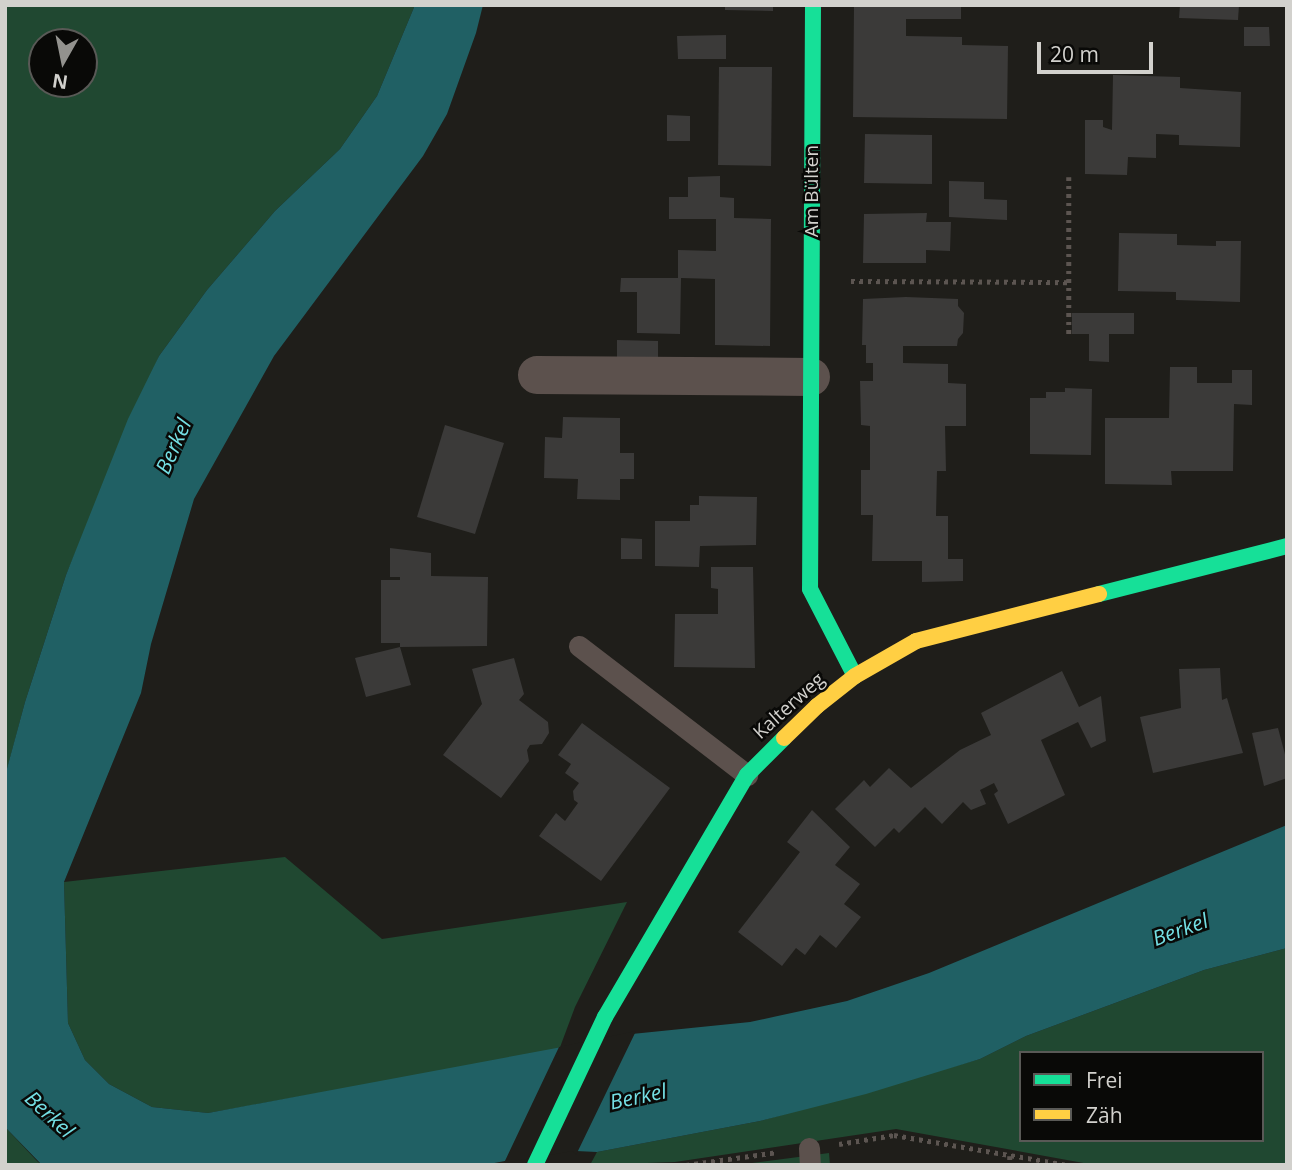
<!DOCTYPE html>
<meta charset="utf-8">
<style>
body{margin:0}
#map{position:relative;width:1292px;height:1170px;overflow:hidden;background:#1f1e1a;font-family:"Open Sans",sans-serif}
div>[style]{position:absolute}
.green>*{inset:0;background:#204831}
.water>*{inset:0;background:#206064}
.pier>*{inset:0;background:#1f1e1a}
.building>*{inset:0;background:#3b3a39}
.path>*{height:4.5px;margin-top:-2.25px;transform-origin:0;background:repeating-linear-gradient(90deg,#5c5551 0 3.5px,transparent 0 8.5px)}
.lane>*{height:21px;margin:-10.5px;padding:0 10.5px;transform-origin:10.5px;border-radius:10.5px;background:#5c514d}
.street>*{height:38px;margin:-19px;padding:0 19px;transform-origin:19px;border-radius:19px;background:#5c514d}
.fast>*{height:16px;margin:-8px;padding:0 8px;transform-origin:8px;border-radius:8px;background:#16e098}
.slow>*{height:16px;margin:-8px;padding:0 8px;transform-origin:8px;border-radius:8px;background:#ffcf43}
span{translate:-50% -50%;white-space:nowrap;text-align:center;line-height:1.15;-webkit-text-stroke:5px #090907;paint-order:stroke}
.street-label{font-size:19px;color:#d2d1cd}
.water-label{font-size:21px;color:#74dfe4;font-style:italic}
.frame{position:absolute;inset:0;border:7px solid #d2d1cd;pointer-events:none}
.legend{position:absolute;left:1019px;top:1051px;width:245px;height:91px;box-sizing:border-box;background:#090907;border:2px solid #595956;margin:0;padding:9px 12px;list-style:none;font-size:21px;color:#d2d1cd}
.legend li{display:flex;align-items:center;gap:14px;height:35px}
.legend b{width:35px;border:2px solid #595956}
.north{position:absolute;left:28px;top:28px;width:70px;height:70px;box-sizing:border-box;background:#090907;border:2px solid #595956;border-radius:50%;rotate:189deg;font-size:19px;font-weight:700;line-height:28px;text-align:center;color:#d2d1cd}
.north::after{content:'';display:block;margin:auto;width:24px;height:32px;background:#93928e;clip-path:polygon(50% 0,100% 100%,50% 72%,0 100%)}
.scale{position:absolute;left:1037px;top:42px;width:116px;height:32px;box-sizing:border-box;border:4px solid #d2d1cd;border-top:0;padding-left:9px;font-size:21px;line-height:24px;white-space:nowrap;color:#d2d1cd;-webkit-text-stroke:5px #090907;paint-order:stroke}
</style>
<div id="map">
<div class="green">
<i style="clip-path:polygon(evenodd,5px 5px,415px 5px,377px 96px,340px 149px,275px 211px,207px 290px,159px 356px,66px 575px,25px 702px,5px 777px,5px 5px,42px 42px,84px 42px,84px 84px,42px 84px,42px 42px)"></i>
<i style="clip-path:polygon(285px 857px,382px 939px,627px 902px,575px 1007px,559px 1050px,208px 1113px,152px 1107px,109px 1084px,85px 1060px,68px 1023px,64px 882px)"></i>
<i style="clip-path:polygon(evenodd,1287px 948px,1287px 1165px,1089px 1164px,896px 1129px,675px 1162px,590px 1165px,597px 1152px,760px 1121px,980px 1059px,1026px 1036px,1204px 970px,1287px 948px,1021px 1053px,1262px 1053px,1262px 1140px,1021px 1140px,1021px 1053px)"></i>
<i style="clip-path:polygon(5px 1127px,37px 1161px,42px 1165px,5px 1165px)"></i>
<i style="clip-path:polygon(829px 1153px,830px 1165px,736px 1165px)"></i>
</div>
<div class="water">
<i style="clip-path:polygon(415px 5px,483px 5px,476px 33px,447px 114px,423px 156px,274px 356px,194px 499px,151px 644px,141px 693px,64px 882px,68px 1023px,85px 1060px,109px 1084px,152px 1107px,208px 1113px,632px 1034px,750px 1022px,847px 1001px,929px 973px,1287px 825px,1287px 948px,1204px 970px,1026px 1036px,980px 1059px,866px 1094px,760px 1121px,597px 1152px,576px 1151px,576px 1147px,484px 1165px,42px 1165px,5px 1127px,5px 776px,25px 702px,66px 575px,128px 419px,159px 356px,207px 290px,275px 211px,340px 149px,377px 96px)"></i>
</div>
<div class="pier">
<i style="clip-path:polygon(636px 1031px,576px 1155px,573px 1151px,504px 1163px,559px 1047px)"></i>
</div>
<div class="building">
<i style="clip-path:polygon(725px 5px,773px 5px,773px 11px,725px 10px)"></i>
<i style="clip-path:polygon(854px 5px,961px 5px,961px 19px,906px 19px,906px 36px,962px 37px,962px 45px,1008px 46px,1007px 119px,853px 117px)"></i>
<i style="clip-path:polygon(1180px 5px,1239px 5px,1238px 20px,1179px 18px)"></i>
<i style="clip-path:polygon(1244px 27px,1269px 27px,1270px 46px,1244px 46px)"></i>
<i style="clip-path:polygon(726px 35px,726px 59px,678px 59px,677px 36px)"></i>
<i style="clip-path:polygon(719px 67px,772px 67px,771px 166px,718px 165px)"></i>
<i style="clip-path:polygon(1113px 75px,1180px 77px,1180px 88px,1241px 92px,1240px 147px,1179px 145px,1179px 135px,1156px 134px,1156px 158px,1128px 157px,1127px 175px,1085px 174px,1085px 120px,1103px 120px,1103px 127px,1112px 130px)"></i>
<i style="clip-path:polygon(667px 115px,690px 116px,690px 141px,667px 141px)"></i>
<i style="clip-path:polygon(865px 134px,932px 135px,932px 184px,864px 183px)"></i>
<i style="clip-path:polygon(720px 176px,720px 197px,734px 198px,734px 218px,771px 219px,770px 346px,715px 345px,715px 279px,681px 278px,680px 334px,637px 333px,637px 292px,620px 292px,621px 278px,678px 278px,678px 250px,716px 251px,716px 219px,669px 219px,669px 197px,688px 197px,688px 177px)"></i>
<i style="clip-path:polygon(949px 181px,984px 182px,984px 199px,1007px 200px,1007px 220px,949px 217px)"></i>
<i style="clip-path:polygon(927px 213px,926px 222px,951px 222px,950px 251px,926px 250px,926px 263px,863px 263px,864px 214px)"></i>
<i style="clip-path:polygon(1119px 233px,1177px 234px,1177px 245px,1216px 246px,1216px 241px,1241px 241px,1240px 302px,1176px 300px,1176px 292px,1118px 291px)"></i>
<i style="clip-path:polygon(906px 297px,958px 299px,958px 306px,964px 313px,963px 333px,958px 339px,957px 346px,903px 346px,903px 363px,948px 364px,948px 383px,966px 384px,966px 426px,945px 426px,946px 471px,937px 471px,936px 516px,948px 516px,948px 559px,963px 559px,963px 581px,922px 582px,922px 561px,872px 561px,873px 515px,861px 515px,861px 470px,870px 470px,870px 426px,861px 425px,860px 381px,873px 381px,873px 363px,866px 363px,866px 345px,862px 345px,863px 299px)"></i>
<i style="clip-path:polygon(1072px 313px,1134px 313px,1134px 334px,1109px 334px,1109px 362px,1089px 361px,1089px 334px,1072px 334px)"></i>
<i style="clip-path:polygon(617px 340px,658px 341px,658px 360px,617px 359px)"></i>
<i style="clip-path:polygon(1170px 367px,1197px 367px,1197px 383px,1232px 383px,1232px 370px,1252px 370px,1252px 405px,1234px 404px,1233px 471px,1171px 471px,1172px 485px,1105px 484px,1105px 418px,1169px 418px)"></i>
<i style="clip-path:polygon(1065px 388px,1092px 389px,1091px 455px,1030px 454px,1030px 398px,1046px 398px,1046px 392px,1065px 392px)"></i>
<i style="clip-path:polygon(563px 417px,620px 418px,620px 453px,634px 453px,634px 479px,620px 479px,620px 500px,577px 499px,578px 479px,544px 478px,545px 437px,562px 438px)"></i>
<i style="clip-path:polygon(445px 425px,504px 443px,475px 534px,417px 517px)"></i>
<i style="clip-path:polygon(699px 496px,757px 497px,756px 545px,700px 546px,699px 567px,655px 566px,655px 521px,690px 521px,690px 505px,699px 505px)"></i>
<i style="clip-path:polygon(621px 538px,642px 539px,642px 559px,621px 559px)"></i>
<i style="clip-path:polygon(390px 548px,431px 553px,431px 576px,488px 577px,487px 646px,400px 647px,411px 685px,366px 697px,355px 658px,400px 647px,400px 643px,381px 643px,381px 580px,400px 580px,400px 577px,390px 577px)"></i>
<i style="clip-path:polygon(711px 567px,753px 567px,755px 668px,674px 667px,675px 614px,718px 614px,718px 589px,711px 588px)"></i>
<i style="clip-path:polygon(514px 658px,524px 694px,519px 700px,548px 722px,549px 733px,542px 744px,530px 745px,527px 750px,529px 761px,501px 798px,443px 755px,482px 704px,472px 669px)"></i>
<i style="clip-path:polygon(1220px 668px,1222px 700px,1227px 698px,1243px 753px,1153px 773px,1140px 717px,1181px 708px,1179px 669px)"></i>
<i style="clip-path:polygon(1062px 671px,1079px 707px,1101px 696px,1106px 741px,1091px 748px,1078px 722px,1041px 740px,1065px 795px,1008px 824px,994px 794px,998px 791px,994px 783px,980px 790px,986px 804px,971px 810px,963px 802px,942px 824px,925px 807px,899px 833px,894px 828px,875px 847px,835px 809px,864px 780px,870px 787px,889px 768px,911px 788px,960px 750px,991px 735px,981px 713px)"></i>
<i style="clip-path:polygon(582px 723px,670px 788px,601px 881px,539px 836px,556px 813px,565px 821px,578px 803px,574px 800px,573px 791px,579px 783px,565px 773px,571px 764px,558px 755px)"></i>
<i style="clip-path:polygon(1278px 728px,1287px 762px,1287px 778px,1264px 786px,1252px 733px)"></i>
<i style="clip-path:polygon(812px 810px,850px 847px,835px 865px,860px 884px,844px 904px,861px 917px,836px 948px,820px 935px,805px 955px,796px 948px,782px 966px,738px 932px,800px 852px,787px 842px)"></i>
</div>
<div class="path">
<i style="left:1069px;top:177px;width:159px;rotate:90deg"></i>
<i style="left:851px;top:281px;width:219px;rotate:0.3deg"></i>
<i style="left:839px;top:1144px;width:56px;rotate:-9.3deg"></i>
<i style="left:894px;top:1135px;width:177px;rotate:9.8deg"></i>
<i style="left:1010px;top:1156px;width:9px;rotate:90deg"></i>
<i style="left:686px;top:1165px;width:93px;rotate:-8deg"></i>
</div>
<div class="lane">
<i style="left:579px;top:646px;width:212px;rotate:37.5deg"></i>
<i style="left:809px;top:1148px;width:17px;rotate:87deg"></i>
</div>
<div class="street">
<i style="left:537px;top:375px;width:274px;rotate:0.4deg"></i>
</div>
<div class="fast">
<i style="left:813px;top:5px;width:584px;rotate:90.29deg"></i>
<i style="left:810px;top:589px;width:98px;rotate:62.7deg"></i>
<i style="left:1099px;top:594px;width:194px;rotate:-14.3deg"></i>
<i style="left:535px;top:1165px;width:164px;rotate:-64.7deg"></i>
<i style="left:605px;top:1017px;width:281px;rotate:-59.6deg"></i>
<i style="left:747px;top:775px;width:52px;rotate:-45deg"></i>
</div>
<div class="slow">
<i style="left:784px;top:738px;width:46px;rotate:-44.1deg"></i>
<i style="left:817px;top:706px;width:48px;rotate:-38.3deg"></i>
<i style="left:855px;top:676px;width:70px;rotate:-29.8deg"></i>
<i style="left:916px;top:641px;width:189px;rotate:-14.4deg"></i>
</div>
<div class="street-label">
<span style="left:812px;top:191px;rotate:-90deg">Am Bülten</span>
<span style="left:789px;top:706px;rotate:-42deg">Kalterweg</span>
</div>
<div class="water-label">
<span style="left:173px;top:446px;rotate:-66deg">Berkel</span>
<span style="left:1180px;top:929px;rotate:-20deg">Berkel</span>
<span style="left:638px;top:1096px;rotate:-12deg">Berkel</span>
<span style="left:50px;top:1114px;rotate:43deg">Berkel</span>
</div>
<div class="frame"></div>
<ul class="legend">
<li><b style="height:9px;background:#16e098"></b>Frei</li>
<li><b style="height:9px;background:#ffcf43"></b>Zäh</li>
</ul>
<div class="north">N</div>
<div class="scale">20 m</div>
</div>
